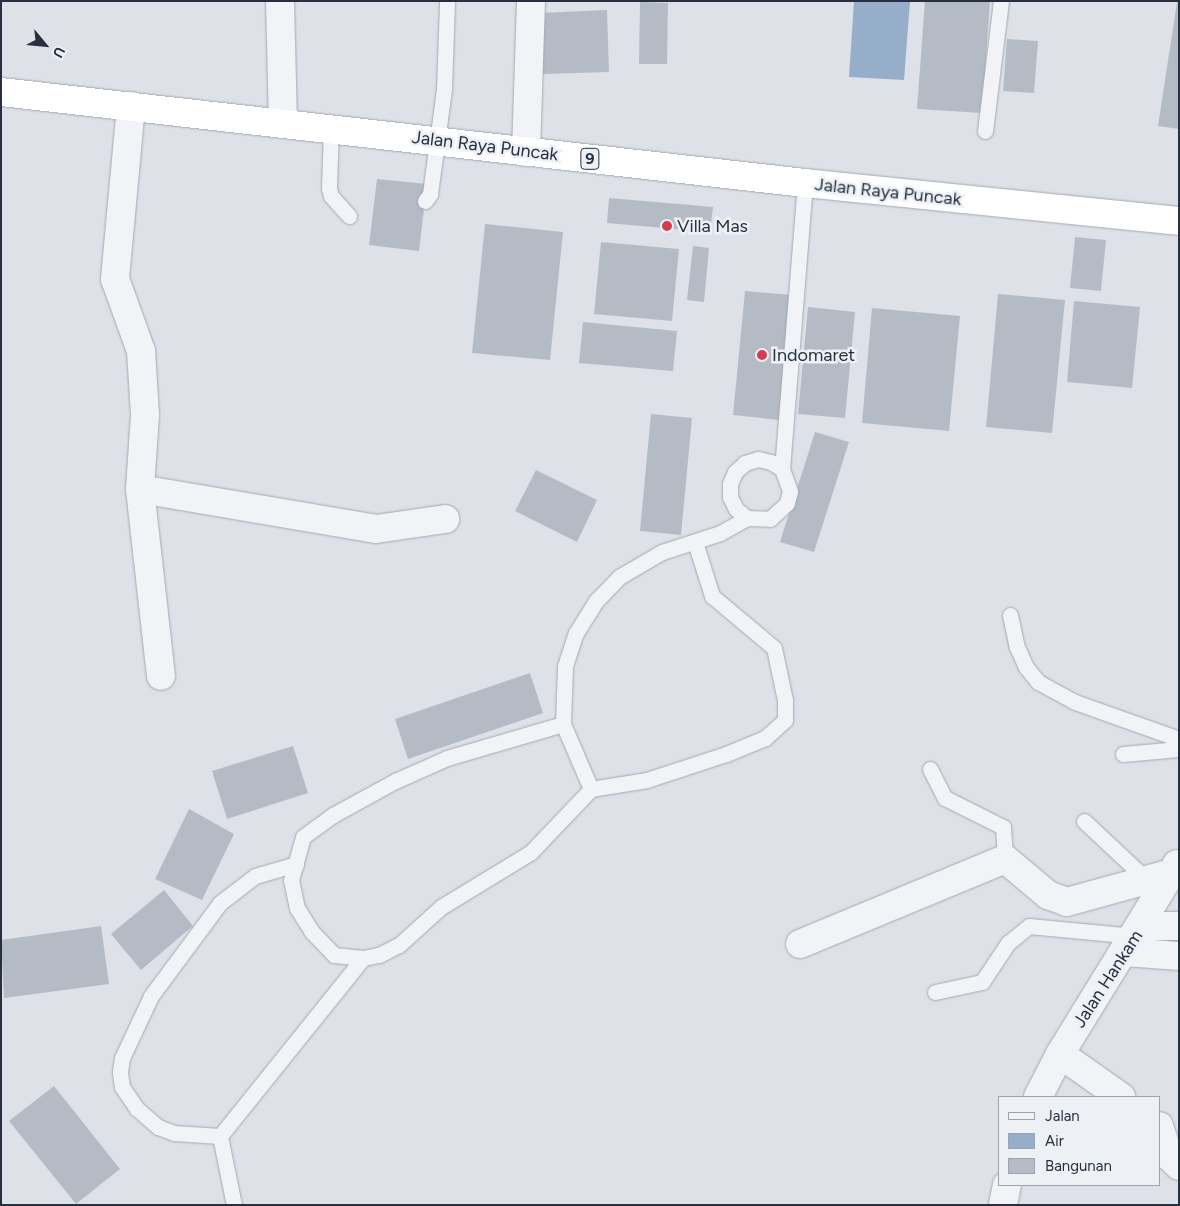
<!DOCTYPE html>
<style>
body{margin:0}
#map{position:relative;width:1180px;height:1206px;overflow:hidden;background:#dee2e8;font-family:Figtree,sans-serif}
div>[style]{position:absolute}
.water>*{inset:0;background:#97aeca}
.building>*{inset:0;background:#b5bbc5}
.roads{filter:drop-shadow(0 0 1px #a3a9b2) drop-shadow(0 0 1px #a3a9b2)}
.lane>*{height:15px;margin:-7.5px;padding:0 7.5px;transform-origin:7.5px;border-radius:7.5px;background:#f1f3f6}
.street>*{height:28px;margin:-14px;padding:0 14px;transform-origin:14px;border-radius:14px;background:#f1f3f6}
.highway>*{height:28px;margin:-14px;padding:0 14px;transform-origin:14px;border-radius:14px;background:#fff}
.dots>*{width:14px;height:14px;translate:-50% -50%;box-sizing:border-box;border:2px solid #edf1f6;border-radius:50%}
span{translate:-50% -50%;white-space:nowrap;text-align:center;line-height:1.15;-webkit-text-stroke:5px #edf1f6;paint-order:stroke}
.shield-label span{padding:1px 4px;background:#edf1f6;border:1px solid;border-radius:4px;-webkit-text-stroke-width:0}
.shield-label{font-size:16px;color:#272f40;font-weight:700}
.street-label{font-size:18px;color:#272f40}
.poi-label{font-size:18px;color:#272f40}
.left{translate:0 -50%;text-align:left}
.frame{position:absolute;inset:0;border:2px solid #272f40;pointer-events:none}
.legend{position:absolute;left:998px;top:1096px;width:162px;height:90px;box-sizing:border-box;background:#edf1f6;border:1px solid #9ea3ad;margin:0;padding:6px 9px;list-style:none;font-size:15px;color:#272f40}
.legend li{display:flex;align-items:center;gap:10px;height:25px}
.legend b{width:25px;border:1px solid #9ea3ad}
.north{position:absolute;left:20px;top:20px;width:50px;height:50px;-webkit-text-stroke:4px #edf1f6;paint-order:stroke;rotate:118deg;font-size:14px;font-weight:700;line-height:20px;text-align:center;color:#272f40}
.north::after{content:'';display:block;margin:auto;width:18px;height:22px;background:#272f40;clip-path:polygon(50% 0,100% 100%,50% 72%,0 100%)}
</style>
<div id="map">
<div class="water">
<i style="clip-path:polygon(854px 1px,910px 1px,904px 80px,849px 77px)"></i>
</div>
<div class="building">
<i style="clip-path:polygon(925px 1px,990px 1px,982px 113px,917px 109px)"></i>
<i style="clip-path:polygon(640px 2px,668px 3px,667px 64px,639px 64px)"></i>
<i style="clip-path:polygon(1177px 2px,1179px 2px,1179px 129px,1158px 126px)"></i>
<i style="clip-path:polygon(607px 10px,609px 72px,543px 74px,541px 13px)"></i>
<i style="clip-path:polygon(1007px 39px,1038px 41px,1034px 93px,1003px 91px)"></i>
<i style="clip-path:polygon(377px 179px,427px 184px,419px 251px,369px 245px)"></i>
<i style="clip-path:polygon(609px 198px,713px 207px,710px 232px,607px 223px)"></i>
<i style="clip-path:polygon(485px 224px,563px 232px,550px 360px,472px 353px)"></i>
<i style="clip-path:polygon(1075px 237px,1106px 240px,1101px 291px,1070px 288px)"></i>
<i style="clip-path:polygon(601px 242px,679px 249px,672px 321px,594px 314px)"></i>
<i style="clip-path:polygon(693px 246px,709px 248px,704px 302px,687px 300px)"></i>
<i style="clip-path:polygon(745px 291px,791px 295px,779px 420px,733px 415px)"></i>
<i style="clip-path:polygon(998px 294px,1065px 300px,1052px 433px,986px 427px)"></i>
<i style="clip-path:polygon(1074px 301px,1140px 307px,1132px 388px,1067px 382px)"></i>
<i style="clip-path:polygon(808px 307px,855px 312px,845px 418px,798px 414px)"></i>
<i style="clip-path:polygon(872px 308px,960px 316px,949px 431px,862px 423px)"></i>
<i style="clip-path:polygon(583px 322px,677px 331px,673px 371px,579px 363px)"></i>
<i style="clip-path:polygon(651px 414px,692px 418px,681px 535px,640px 531px)"></i>
<i style="clip-path:polygon(815px 432px,849px 442px,814px 552px,780px 542px)"></i>
<i style="clip-path:polygon(536px 470px,597px 500px,577px 542px,515px 511px)"></i>
<i style="clip-path:polygon(530px 673px,543px 713px,408px 759px,395px 719px)"></i>
<i style="clip-path:polygon(293px 746px,308px 793px,227px 819px,212px 771px)"></i>
<i style="clip-path:polygon(189px 809px,234px 834px,202px 900px,155px 879px)"></i>
<i style="clip-path:polygon(164px 890px,193px 926px,141px 970px,111px 934px)"></i>
<i style="clip-path:polygon(101px 926px,109px 984px,4px 998px,1px 940px)"></i>
<i style="clip-path:polygon(54px 1086px,120px 1169px,76px 1204px,9px 1121px)"></i>
</div>
<div class="roads">
<div class="lane">
<i style="left:331px;top:128px;width:60px;rotate:91.9deg"></i>
<i style="left:329px;top:188px;width:8px;rotate:76deg"></i>
<i style="left:331px;top:196px;width:27px;rotate:48deg"></i>
<i style="left:985px;top:131px;width:131px;rotate:-83deg"></i>
<i style="left:425px;top:201px;width:9px;rotate:-54deg"></i>
<i style="left:430px;top:194px;width:106px;rotate:-82.4deg"></i>
<i style="left:444px;top:89px;width:88px;rotate:-88deg"></i>
<i style="left:782px;top:469px;width:13px;rotate:-148deg"></i>
<i style="left:771px;top:462px;width:13px;rotate:-167deg"></i>
<i style="left:758px;top:459px;width:14px;rotate:163deg"></i>
<i style="left:745px;top:463px;width:13px;rotate:138deg"></i>
<i style="left:735px;top:472px;width:13px;rotate:113deg"></i>
<i style="left:730px;top:484px;width:13px;rotate:90deg"></i>
<i style="left:730px;top:497px;width:13px;rotate:63deg"></i>
<i style="left:736px;top:509px;width:14px;rotate:39deg"></i>
<i style="left:747px;top:518px;width:23px;rotate:2deg"></i>
<i style="left:770px;top:519px;width:23px;rotate:-43deg"></i>
<i style="left:787px;top:503px;width:12px;rotate:-76deg"></i>
<i style="left:790px;top:491px;width:23px;rotate:-110deg"></i>
<i style="left:782px;top:469px;width:287px;rotate:-85.4deg"></i>
<i style="left:695px;top:542px;width:57px;rotate:72.5deg"></i>
<i style="left:712px;top:596px;width:81px;rotate:40deg"></i>
<i style="left:774px;top:648px;width:53px;rotate:78.1deg"></i>
<i style="left:785px;top:700px;width:20px;rotate:90deg"></i>
<i style="left:785px;top:720px;width:27px;rotate:138deg"></i>
<i style="left:765px;top:738px;width:42px;rotate:157.7deg"></i>
<i style="left:726px;top:754px;width:83px;rotate:161.8deg"></i>
<i style="left:647px;top:780px;width:57px;rotate:170.9deg"></i>
<i style="left:591px;top:789px;width:71px;rotate:-113.3deg"></i>
<i style="left:563px;top:724px;width:58px;rotate:-88deg"></i>
<i style="left:565px;top:666px;width:35px;rotate:-72deg"></i>
<i style="left:576px;top:633px;width:39px;rotate:-58deg"></i>
<i style="left:597px;top:600px;width:32px;rotate:-46deg"></i>
<i style="left:619px;top:577px;width:50px;rotate:-30.2deg"></i>
<i style="left:662px;top:552px;width:61px;rotate:-18.1deg"></i>
<i style="left:720px;top:533px;width:31px;rotate:-29deg"></i>
<i style="left:1010px;top:615px;width:33px;rotate:78deg"></i>
<i style="left:1017px;top:647px;width:22px;rotate:66deg"></i>
<i style="left:1026px;top:667px;width:19px;rotate:51deg"></i>
<i style="left:1038px;top:682px;width:42px;rotate:28.4deg"></i>
<i style="left:1075px;top:702px;width:110px;rotate:19.6deg"></i>
<i style="left:563px;top:724px;width:121px;rotate:163.7deg"></i>
<i style="left:447px;top:758px;width:57px;rotate:156.1deg"></i>
<i style="left:395px;top:781px;width:71px;rotate:151.3deg"></i>
<i style="left:333px;top:815px;width:37px;rotate:144deg"></i>
<i style="left:303px;top:837px;width:45px;rotate:105.6deg"></i>
<i style="left:291px;top:880px;width:29px;rotate:78deg"></i>
<i style="left:297px;top:908px;width:28px;rotate:58deg"></i>
<i style="left:312px;top:932px;width:32px;rotate:46deg"></i>
<i style="left:334px;top:955px;width:29px;rotate:6deg"></i>
<i style="left:363px;top:958px;width:16px;rotate:-11deg"></i>
<i style="left:379px;top:955px;width:22px;rotate:-27deg"></i>
<i style="left:399px;top:945px;width:57px;rotate:-42.1deg"></i>
<i style="left:441px;top:907px;width:105px;rotate:-31.4deg"></i>
<i style="left:531px;top:852px;width:87px;rotate:-46.4deg"></i>
<i style="left:1123px;top:754px;width:56px;rotate:-5.1deg"></i>
<i style="left:930px;top:769px;width:33px;rotate:63deg"></i>
<i style="left:945px;top:798px;width:65px;rotate:26.6deg"></i>
<i style="left:1003px;top:827px;width:32px;rotate:86deg"></i>
<i style="left:1084px;top:821px;width:86px;rotate:43.1deg"></i>
<i style="left:935px;top:992px;width:48px;rotate:-12deg"></i>
<i style="left:982px;top:982px;width:47px;rotate:-56.3deg"></i>
<i style="left:1008px;top:943px;width:27px;rotate:-39deg"></i>
<i style="left:1029px;top:926px;width:106px;rotate:5.4deg"></i>
<i style="left:220px;top:1136px;width:46px;rotate:-176.3deg"></i>
<i style="left:174px;top:1133px;width:17px;rotate:-159deg"></i>
<i style="left:158px;top:1127px;width:28px;rotate:-139deg"></i>
<i style="left:137px;top:1109px;width:27px;rotate:-124deg"></i>
<i style="left:122px;top:1087px;width:15px;rotate:-98deg"></i>
<i style="left:120px;top:1072px;width:14px;rotate:-82deg"></i>
<i style="left:122px;top:1058px;width:68px;rotate:-64.9deg"></i>
<i style="left:151px;top:996px;width:116px;rotate:-53.4deg"></i>
<i style="left:220px;top:903px;width:44px;rotate:-37.6deg"></i>
<i style="left:255px;top:876px;width:43px;rotate:-16.3deg"></i>
<i style="left:234px;top:1205px;width:70px;rotate:-101.5deg"></i>
<i style="left:220px;top:1136px;width:228px;rotate:-51.2deg"></i>
</div>
<div class="street">
<i style="left:280px;top:1px;width:123px;rotate:88.6deg"></i>
<i style="left:131px;top:106px;width:174px;rotate:95.3deg"></i>
<i style="left:115px;top:279px;width:77px;rotate:70.1deg"></i>
<i style="left:141px;top:351px;width:64px;rotate:86.4deg"></i>
<i style="left:145px;top:415px;width:74px;rotate:93.9deg"></i>
<i style="left:140px;top:489px;width:188px;rotate:83.6deg"></i>
<i style="left:526px;top:152px;width:151px;rotate:-88.1deg"></i>
<i style="left:140px;top:489px;width:239px;rotate:9.6deg"></i>
<i style="left:376px;top:529px;width:70px;rotate:-8.2deg"></i>
<i style="left:1142px;top:926px;width:37px"></i>
<i style="left:800px;top:944px;width:222px;rotate:-22.5deg"></i>
<i style="left:1005px;top:859px;width:56px;rotate:39.9deg"></i>
<i style="left:1048px;top:895px;width:20px;rotate:20deg"></i>
<i style="left:1067px;top:902px;width:106px;rotate:-15.4deg"></i>
<i style="left:1125px;top:952px;width:54px;rotate:4.2deg"></i>
<i style="left:1060px;top:1054px;width:75px;rotate:35.2deg"></i>
<i style="left:1038px;top:1097px;width:48px;rotate:-62.9deg"></i>
<i style="left:1060px;top:1054px;width:223px;rotate:-58.4deg"></i>
<i style="left:1159px;top:1126px;width:32px;rotate:72deg"></i>
<i style="left:1169px;top:1156px;width:14px;rotate:45deg"></i>
<i style="left:1003px;top:1205px;width:20px;rotate:-79deg"></i>
</div>
<div class="highway">
<i style="left:1px;top:92px;width:809px;rotate:6.46deg"></i>
<i style="left:805px;top:183px;width:376px;rotate:5.8deg"></i>
</div>
</div>
<div class="dots">
<i style="left:667px;top:226px;background:#d33d4f"></i>
<i style="left:762px;top:355px;background:#d33d4f"></i>
</div>
<div class="shield-label">
<span style="left:590px;top:159px">9</span>
</div>
<div class="street-label">
<span style="left:485px;top:146px;rotate:7deg">Jalan Raya Puncak</span>
<span style="left:888px;top:192px;rotate:6deg">Jalan Raya Puncak</span>
<span style="left:1108px;top:979px;rotate:-57deg">Jalan Hankam</span>
</div>
<div class="poi-label">
<span class="left" style="left:677px;top:226px">Villa Mas</span>
<span class="left" style="left:772px;top:355px">Indomaret</span>
</div>
<div class="frame"></div>
<ul class="legend">
<li><b style="height:6px;background:#f1f3f6"></b>Jalan</li>
<li><b style="height:14px;background:#97aeca"></b>Air</li>
<li><b style="height:14px;background:#b5bbc5"></b>Bangunan</li>
</ul>
<div class="north">U</div>
</div>
